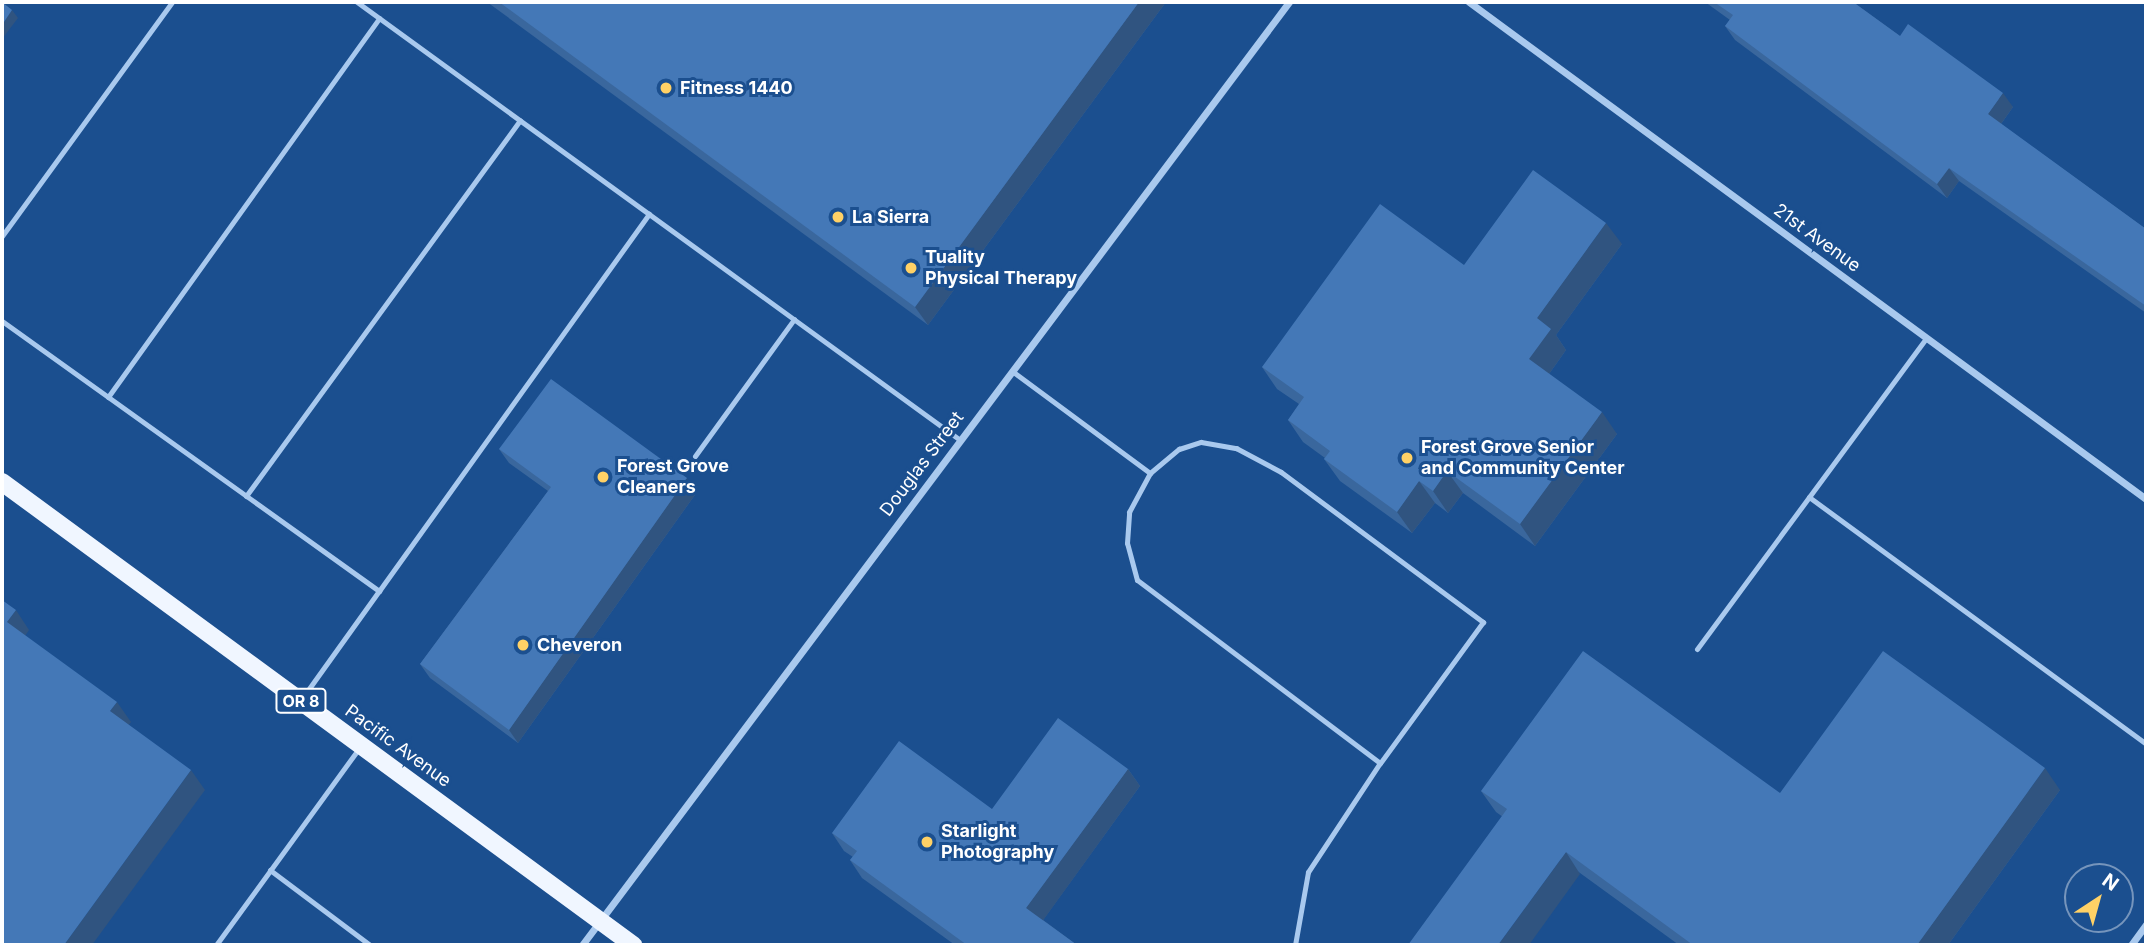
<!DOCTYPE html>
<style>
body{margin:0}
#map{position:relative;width:2148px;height:947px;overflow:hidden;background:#1b4f8f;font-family:Inter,sans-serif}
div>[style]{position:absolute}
.lane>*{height:5px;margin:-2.5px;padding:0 2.5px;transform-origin:2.5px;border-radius:2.5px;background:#a9c9ee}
.street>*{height:7px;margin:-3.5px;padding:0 3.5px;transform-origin:3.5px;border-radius:3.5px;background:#a9c9ee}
.primary>*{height:18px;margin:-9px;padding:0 9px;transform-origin:9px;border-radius:9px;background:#f0f6ff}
.wall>*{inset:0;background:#3a679d}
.shaded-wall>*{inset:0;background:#305480}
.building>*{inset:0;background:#4478b7}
.dots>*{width:19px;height:19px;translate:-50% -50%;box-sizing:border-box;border:4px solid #1b4f8f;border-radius:50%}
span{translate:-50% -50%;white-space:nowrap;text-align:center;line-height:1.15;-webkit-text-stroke:6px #1b4f8f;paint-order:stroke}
.shield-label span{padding:2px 5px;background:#1b4f8f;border:2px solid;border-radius:5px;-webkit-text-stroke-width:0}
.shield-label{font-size:16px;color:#fff;font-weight:700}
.poi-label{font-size:18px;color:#fff;font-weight:700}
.left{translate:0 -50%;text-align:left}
.street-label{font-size:18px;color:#fff}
.frame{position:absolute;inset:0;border:4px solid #fff;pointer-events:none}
.north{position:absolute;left:2064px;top:863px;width:70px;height:70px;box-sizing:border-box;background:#1b4f8f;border:2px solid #7695bc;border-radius:50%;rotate:36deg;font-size:19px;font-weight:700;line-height:28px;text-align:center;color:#fff}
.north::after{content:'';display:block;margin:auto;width:24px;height:32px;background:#ffd166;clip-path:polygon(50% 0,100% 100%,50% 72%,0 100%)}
</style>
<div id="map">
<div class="lane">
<i style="left:357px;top:2px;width:745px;rotate:35.99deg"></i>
<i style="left:2px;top:236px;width:289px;rotate:-54deg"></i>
<i style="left:2px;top:321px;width:464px;rotate:35.6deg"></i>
<i style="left:379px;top:591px;width:464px;rotate:-54.4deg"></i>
<i style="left:1012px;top:371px;width:172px;rotate:36.5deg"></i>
<i style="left:108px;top:397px;width:466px;rotate:-54.4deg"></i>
<i style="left:1201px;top:442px;width:36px;rotate:10deg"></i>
<i style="left:1236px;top:448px;width:51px;rotate:28.1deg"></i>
<i style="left:1281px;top:472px;width:252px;rotate:36.6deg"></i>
<i style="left:1483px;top:622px;width:175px;rotate:126.1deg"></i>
<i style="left:1380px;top:763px;width:304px;rotate:-143deg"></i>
<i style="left:1137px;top:580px;width:38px;rotate:-105deg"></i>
<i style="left:1127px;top:543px;width:31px;rotate:-86deg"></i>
<i style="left:1129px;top:512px;width:44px;rotate:-61.7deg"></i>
<i style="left:1150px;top:473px;width:38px;rotate:-40deg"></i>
<i style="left:1179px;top:449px;width:23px;rotate:-18deg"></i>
<i style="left:695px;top:456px;width:169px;rotate:-54.1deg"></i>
<i style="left:246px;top:496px;width:465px;rotate:-53.9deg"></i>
<i style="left:1809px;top:497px;width:418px;rotate:36.2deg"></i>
<i style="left:1697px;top:649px;width:386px;rotate:-53.6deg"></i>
<i style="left:303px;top:697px;width:130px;rotate:-54.4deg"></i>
<i style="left:270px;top:870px;width:125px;rotate:36.9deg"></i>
<i style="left:216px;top:945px;width:243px;rotate:-54deg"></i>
<i style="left:1295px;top:945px;width:74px;rotate:-79.9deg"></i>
<i style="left:1308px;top:872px;width:131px;rotate:-56.6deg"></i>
</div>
<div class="street">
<i style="left:1469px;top:2px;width:840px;rotate:36.28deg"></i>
<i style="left:582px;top:945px;width:1179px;rotate:-53.14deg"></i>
<i style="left:2131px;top:945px;width:26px;rotate:-54deg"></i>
</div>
<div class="primary">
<i style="left:2px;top:482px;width:783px;rotate:36.27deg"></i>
</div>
<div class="wall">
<i style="clip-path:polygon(487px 2px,1166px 2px,928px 325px)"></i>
<i style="clip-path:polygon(1705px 2px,1853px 2px,1900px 36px,2013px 107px,2001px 124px,2146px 229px,2146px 313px,1959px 181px,1947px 198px,1735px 40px,1725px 26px,1730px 20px)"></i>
<i style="clip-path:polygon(1622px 244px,1556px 335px,1566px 350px,1549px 374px,1617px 434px,1535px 546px,1463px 493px,1448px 513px,1435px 503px,1412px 533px,1340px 481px,1324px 459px,1325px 458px,1303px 442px,1288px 420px,1299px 404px,1277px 389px,1262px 367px,1464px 265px)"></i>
<i style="clip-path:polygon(499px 449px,697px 492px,518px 743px,430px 678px,420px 664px,548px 491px,509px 463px)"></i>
<i style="clip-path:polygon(1128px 769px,1140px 786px,1043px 920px,1077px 945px,955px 945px,862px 878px,850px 860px,853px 857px,844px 851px,832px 833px,992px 809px)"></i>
<i style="clip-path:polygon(2060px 790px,1948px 945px,1679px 945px,1496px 812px,1481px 791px,1780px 793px)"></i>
</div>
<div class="shaded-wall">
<i style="clip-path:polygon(1139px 2px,1166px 2px,928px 325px,915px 307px)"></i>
<i style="clip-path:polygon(12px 10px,18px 18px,2px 39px,2px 25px)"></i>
<i style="clip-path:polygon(2003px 93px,2013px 107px,1998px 128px,1988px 114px)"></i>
<i style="clip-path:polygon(1949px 168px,1959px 181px,1947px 198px,1937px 184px)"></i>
<i style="clip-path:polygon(1606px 223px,1622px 244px,1556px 335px,1566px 350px,1544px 381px,1529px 359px,1537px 318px)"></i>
<i style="clip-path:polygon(1602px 412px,1617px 434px,1535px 546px,1520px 524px)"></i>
<i style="clip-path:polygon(1447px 471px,1463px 493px,1448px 513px,1433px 491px)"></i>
<i style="clip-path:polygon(687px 478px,697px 492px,518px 743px,509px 730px)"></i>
<i style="clip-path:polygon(1419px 481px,1435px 503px,1412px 533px,1397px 512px)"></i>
<i style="clip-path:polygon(16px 610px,29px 630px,21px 642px,7px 622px)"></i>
<i style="clip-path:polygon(117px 702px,131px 722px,124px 731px,110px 711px)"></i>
<i style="clip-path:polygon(2045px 768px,2060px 790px,1948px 945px,1917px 945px)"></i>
<i style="clip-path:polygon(1128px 769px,1140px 786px,1039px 926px,1026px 908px)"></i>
<i style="clip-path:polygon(191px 770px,205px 790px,92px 945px,64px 945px)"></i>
<i style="clip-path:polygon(1566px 852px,1580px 874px,1529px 945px,1498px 945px)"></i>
</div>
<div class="building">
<i style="clip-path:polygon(2px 2px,12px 10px,2px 25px)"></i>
<i style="clip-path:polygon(499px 2px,1139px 2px,915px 307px)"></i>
<i style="clip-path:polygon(1714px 2px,1853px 2px,1900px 36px,1908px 24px,2003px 93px,1988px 114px,2146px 229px,2146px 306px,1949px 168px,1937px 184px,1725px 26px,1733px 15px)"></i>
<i style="clip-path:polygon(1533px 170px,1606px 223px,1537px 318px,1551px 329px,1529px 359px,1602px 412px,1520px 524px,1447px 471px,1433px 491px,1419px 481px,1397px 512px,1324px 459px,1330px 451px,1288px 420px,1304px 397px,1262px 367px,1380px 204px,1464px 265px)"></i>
<i style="clip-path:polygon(551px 379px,687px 478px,509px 730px,420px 664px,551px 487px,499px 449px)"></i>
<i style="clip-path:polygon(2px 600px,16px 610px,7px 622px,117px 702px,110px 711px,191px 770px,64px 945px,2px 945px)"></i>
<i style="clip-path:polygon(1583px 651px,1780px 793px,1883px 651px,2045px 768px,1917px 945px,1693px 945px,1566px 852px,1498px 945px,1408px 945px,1507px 809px,1481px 791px)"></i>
<i style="clip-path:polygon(1058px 718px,1128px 769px,1026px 908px,1077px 945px,967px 945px,850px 860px,857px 851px,832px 833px,899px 741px,992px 809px)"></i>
</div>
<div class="dots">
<i style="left:666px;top:88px;background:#ffd166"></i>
<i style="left:838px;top:217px;background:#ffd166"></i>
<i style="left:911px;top:268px;background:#ffd166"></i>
<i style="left:1407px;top:458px;background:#ffd166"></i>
<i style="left:603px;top:477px;background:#ffd166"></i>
<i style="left:523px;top:645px;background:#ffd166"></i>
<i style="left:927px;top:842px;background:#ffd166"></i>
</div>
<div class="shield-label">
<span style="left:301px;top:701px">OR 8</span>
</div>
<div class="poi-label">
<span class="left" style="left:680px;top:88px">Fitness 1440</span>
<span class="left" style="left:852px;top:217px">La Sierra</span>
<span class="left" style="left:925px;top:268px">Tuality<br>Physical Therapy</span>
<span class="left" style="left:1421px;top:458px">Forest Grove Senior<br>and Community Center</span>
<span class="left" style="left:617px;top:477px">Forest Grove<br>Cleaners</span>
<span class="left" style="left:537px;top:645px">Cheveron</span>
<span class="left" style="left:941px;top:842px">Starlight<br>Photography</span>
</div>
<div class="street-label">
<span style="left:1817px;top:238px;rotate:36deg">21st Avenue</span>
<span style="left:922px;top:464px;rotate:-53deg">Douglas Street</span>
<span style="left:398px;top:746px;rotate:36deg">Pacific Avenue</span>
</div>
<div class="frame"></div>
<div class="north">N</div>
</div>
